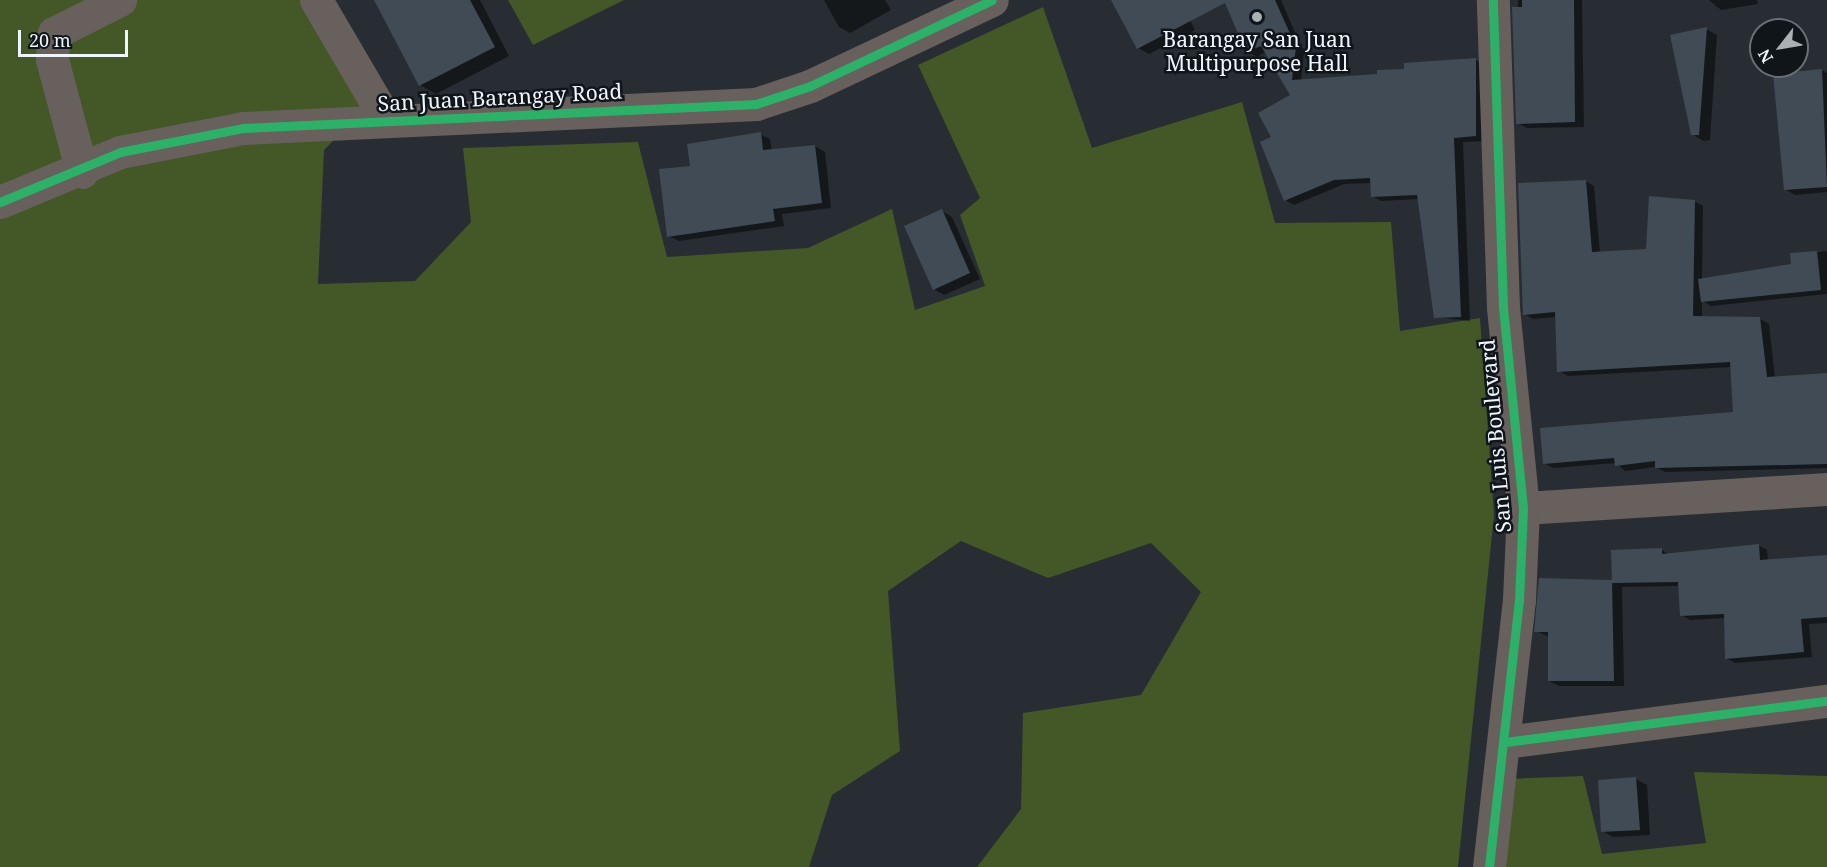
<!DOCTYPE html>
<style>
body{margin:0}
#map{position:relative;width:1827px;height:867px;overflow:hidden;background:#282d33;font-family:"Noto Serif",serif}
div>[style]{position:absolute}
.forest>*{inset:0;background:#445726}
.shadow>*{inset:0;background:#0007}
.building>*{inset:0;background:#404b56}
.minor>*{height:33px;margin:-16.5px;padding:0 16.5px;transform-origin:16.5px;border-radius:16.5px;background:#67605c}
.cycleway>*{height:9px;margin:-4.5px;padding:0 4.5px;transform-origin:4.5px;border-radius:4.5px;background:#2db169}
.dots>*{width:16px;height:16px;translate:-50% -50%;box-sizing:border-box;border:3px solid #10151a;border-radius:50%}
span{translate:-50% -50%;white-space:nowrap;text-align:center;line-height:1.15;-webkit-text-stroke:5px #10151a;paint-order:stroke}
.poi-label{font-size:21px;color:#eff6fd}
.street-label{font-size:21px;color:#eff6fd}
.north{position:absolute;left:1749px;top:18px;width:60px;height:60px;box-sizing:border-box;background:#10151a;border:2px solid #696f75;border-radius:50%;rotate:239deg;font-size:16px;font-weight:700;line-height:24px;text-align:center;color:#eff6fd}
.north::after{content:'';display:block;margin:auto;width:21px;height:27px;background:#a9b0b6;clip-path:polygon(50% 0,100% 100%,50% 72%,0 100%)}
.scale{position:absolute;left:18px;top:30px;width:110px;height:27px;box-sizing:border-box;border:3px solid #eff6fd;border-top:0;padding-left:8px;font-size:18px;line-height:21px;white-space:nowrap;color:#eff6fd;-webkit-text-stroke:4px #10151a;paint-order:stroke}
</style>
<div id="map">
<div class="forest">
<i style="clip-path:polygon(0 0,326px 0,377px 96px,324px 150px,318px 284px,415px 281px,471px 222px,463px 148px,638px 142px,667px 257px,808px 248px,892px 209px,915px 310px,985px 286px,960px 215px,980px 198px,918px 65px,1043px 7px,1092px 148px,1242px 102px,1275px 223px,1391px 222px,1400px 331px,1480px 318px,1494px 515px,1458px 867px,977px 867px,1021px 809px,1023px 713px,1141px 695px,1201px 592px,1151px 543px,1048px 578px,961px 541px,888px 591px,900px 751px,832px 795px,809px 867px,0 867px)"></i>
<i style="clip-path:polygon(508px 0,624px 0,533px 45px)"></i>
<i style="clip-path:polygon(1694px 772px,1827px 776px,1827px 867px,1496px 867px,1507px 779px,1583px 776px,1602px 854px,1706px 843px)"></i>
</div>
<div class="shadow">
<i style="clip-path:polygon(376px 0,480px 0,509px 56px,436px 94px,420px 85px)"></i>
<i style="clip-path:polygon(824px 0,885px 0,891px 10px,850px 33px,839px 27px)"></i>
<i style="clip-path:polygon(1122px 0,1180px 0,1195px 30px,1149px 54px,1138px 48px)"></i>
<i style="clip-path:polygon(1225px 0,1281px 0,1304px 53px,1301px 81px,1379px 76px,1476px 60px,1485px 65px,1485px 141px,1463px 142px,1470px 321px,1435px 317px,1419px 199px,1381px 201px,1372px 196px,1371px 183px,1344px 184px,1294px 205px,1285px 200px,1273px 138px,1293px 96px,1266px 52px,1257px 57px,1248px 51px)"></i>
<i style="clip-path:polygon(1518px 0,1582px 0,1584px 127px,1527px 128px,1517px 123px)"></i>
<i style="clip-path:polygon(1709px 0,1757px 0,1758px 4px,1721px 10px)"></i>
<i style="clip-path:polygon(1706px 29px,1717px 35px,1710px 140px,1703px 141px,1692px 134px)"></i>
<i style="clip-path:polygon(1822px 70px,1827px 73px,1827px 192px,1795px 195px,1785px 189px)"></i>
<i style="clip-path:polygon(760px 134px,770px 139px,772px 151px,815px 146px,825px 152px,831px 208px,782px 214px,784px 226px,679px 241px,669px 236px,692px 167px)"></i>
<i style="clip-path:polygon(1585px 181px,1594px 186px,1600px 253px,1647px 251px,1694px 201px,1703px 206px,1702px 279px,1792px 265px,1791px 255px,1827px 251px,1827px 294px,1711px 306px,1702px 301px,1702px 318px,1760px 319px,1769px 324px,1775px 378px,1827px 375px,1827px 468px,1665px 472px,1655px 467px,1625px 471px,1616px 463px,1553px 468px,1544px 463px,1735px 413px,1731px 367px,1568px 376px,1559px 371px,1556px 317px,1533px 319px,1524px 314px)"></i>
<i style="clip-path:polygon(942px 211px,952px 217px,980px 279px,944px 295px,934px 289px)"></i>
<i style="clip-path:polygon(1758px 545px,1767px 550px,1768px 561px,1827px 557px,1827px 623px,1809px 624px,1812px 657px,1735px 663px,1726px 658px,1725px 618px,1690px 620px,1681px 615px,1680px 586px,1622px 587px,1624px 686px,1559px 686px,1549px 681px,1549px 637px,1536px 631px,1612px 582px,1662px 550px,1670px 555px)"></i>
<i style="clip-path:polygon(1636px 779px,1647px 785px,1650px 835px,1613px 837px,1602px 831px)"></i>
</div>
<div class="building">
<i style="clip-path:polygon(374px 0,470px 0,495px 47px,419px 86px)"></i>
<i style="clip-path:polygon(1111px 0,1275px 0,1296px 47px,1292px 80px,1377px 74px,1377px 70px,1404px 69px,1404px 63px,1476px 58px,1476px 136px,1454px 138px,1461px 317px,1434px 318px,1417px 195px,1371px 197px,1370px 178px,1334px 180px,1284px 201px,1260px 142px,1271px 137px,1258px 113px,1290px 95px,1261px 46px,1246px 52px,1225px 3px,1137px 49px)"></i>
<i style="clip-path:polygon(1522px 0,1574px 0,1575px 122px,1516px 124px,1512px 7px,1522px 7px)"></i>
<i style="clip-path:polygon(1707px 27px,1699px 135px,1691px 135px,1670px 35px)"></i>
<i style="clip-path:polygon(1822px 69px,1827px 187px,1784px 190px,1773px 74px)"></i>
<i style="clip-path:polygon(761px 132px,763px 150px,815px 145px,822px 203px,773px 209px,775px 221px,667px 237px,659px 169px,690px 166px,687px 144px)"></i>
<i style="clip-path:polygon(1586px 180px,1592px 252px,1646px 249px,1649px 196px,1695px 200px,1693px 316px,1760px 317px,1767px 377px,1827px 373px,1827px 464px,1655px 468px,1655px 461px,1615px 466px,1614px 458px,1543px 464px,1540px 428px,1733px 412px,1730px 362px,1557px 372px,1555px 312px,1523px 315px,1518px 183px)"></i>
<i style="clip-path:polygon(942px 209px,970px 273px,933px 290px,904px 226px)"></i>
<i style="clip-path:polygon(1817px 251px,1821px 290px,1701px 302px,1698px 279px,1791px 264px,1790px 253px)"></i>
<i style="clip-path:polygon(1759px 544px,1760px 560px,1827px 555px,1827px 617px,1801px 619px,1804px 652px,1725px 659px,1724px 614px,1680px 616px,1678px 582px,1612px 583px,1611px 550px,1662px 548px,1662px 554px)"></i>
<i style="clip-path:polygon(1539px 578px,1612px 580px,1614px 681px,1548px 681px,1548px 632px,1534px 632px)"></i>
<i style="clip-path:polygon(1636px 777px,1640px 830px,1601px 832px,1598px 780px)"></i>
</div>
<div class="minor">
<i style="left:316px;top:0;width:140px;rotate:59.6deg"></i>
<i style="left:82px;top:172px;width:117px;rotate:-104.9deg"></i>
<i style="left:52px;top:59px;width:26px;rotate:-86deg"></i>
<i style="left:54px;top:33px;width:74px;rotate:-26.6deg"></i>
<i style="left:0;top:202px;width:130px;rotate:-22.6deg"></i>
<i style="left:120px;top:152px;width:125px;rotate:-11deg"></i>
<i style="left:243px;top:128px;width:514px;rotate:-2.68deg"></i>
<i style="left:756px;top:104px;width:57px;rotate:-18.4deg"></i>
<i style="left:810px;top:86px;width:201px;rotate:-25.3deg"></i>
<i style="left:1523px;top:508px;width:305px;rotate:-3.6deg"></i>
<i style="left:1505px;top:742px;width:325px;rotate:-7.3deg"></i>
<i style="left:1489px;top:867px;width:269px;rotate:-83.6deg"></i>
<i style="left:1519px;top:600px;width:92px;rotate:-87.5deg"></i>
<i style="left:1523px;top:508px;width:202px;rotate:-95.7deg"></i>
<i style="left:1503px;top:307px;width:307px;rotate:-91.9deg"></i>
</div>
<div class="cycleway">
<i style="left:0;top:202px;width:130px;rotate:-22.6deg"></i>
<i style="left:120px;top:152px;width:125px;rotate:-11deg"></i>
<i style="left:243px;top:128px;width:514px;rotate:-2.68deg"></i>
<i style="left:756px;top:104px;width:57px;rotate:-18.4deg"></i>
<i style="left:810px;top:86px;width:201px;rotate:-25.3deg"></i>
<i style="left:1505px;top:742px;width:325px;rotate:-7.3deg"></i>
<i style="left:1489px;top:867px;width:269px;rotate:-83.6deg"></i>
<i style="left:1519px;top:600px;width:92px;rotate:-87.5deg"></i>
<i style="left:1523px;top:508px;width:202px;rotate:-95.7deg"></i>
<i style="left:1503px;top:307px;width:307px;rotate:-91.9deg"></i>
</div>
<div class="dots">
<i style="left:1257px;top:17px;background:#a9b0b6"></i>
</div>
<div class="poi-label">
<span style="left:1257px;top:51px">Barangay San Juan<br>Multipurpose Hall</span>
</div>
<div class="street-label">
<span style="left:500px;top:97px;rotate:-3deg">San Juan Barangay Road</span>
<span style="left:1495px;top:436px;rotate:-95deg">San Luis Boulevard</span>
</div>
<div class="north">N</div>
<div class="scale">20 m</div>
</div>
